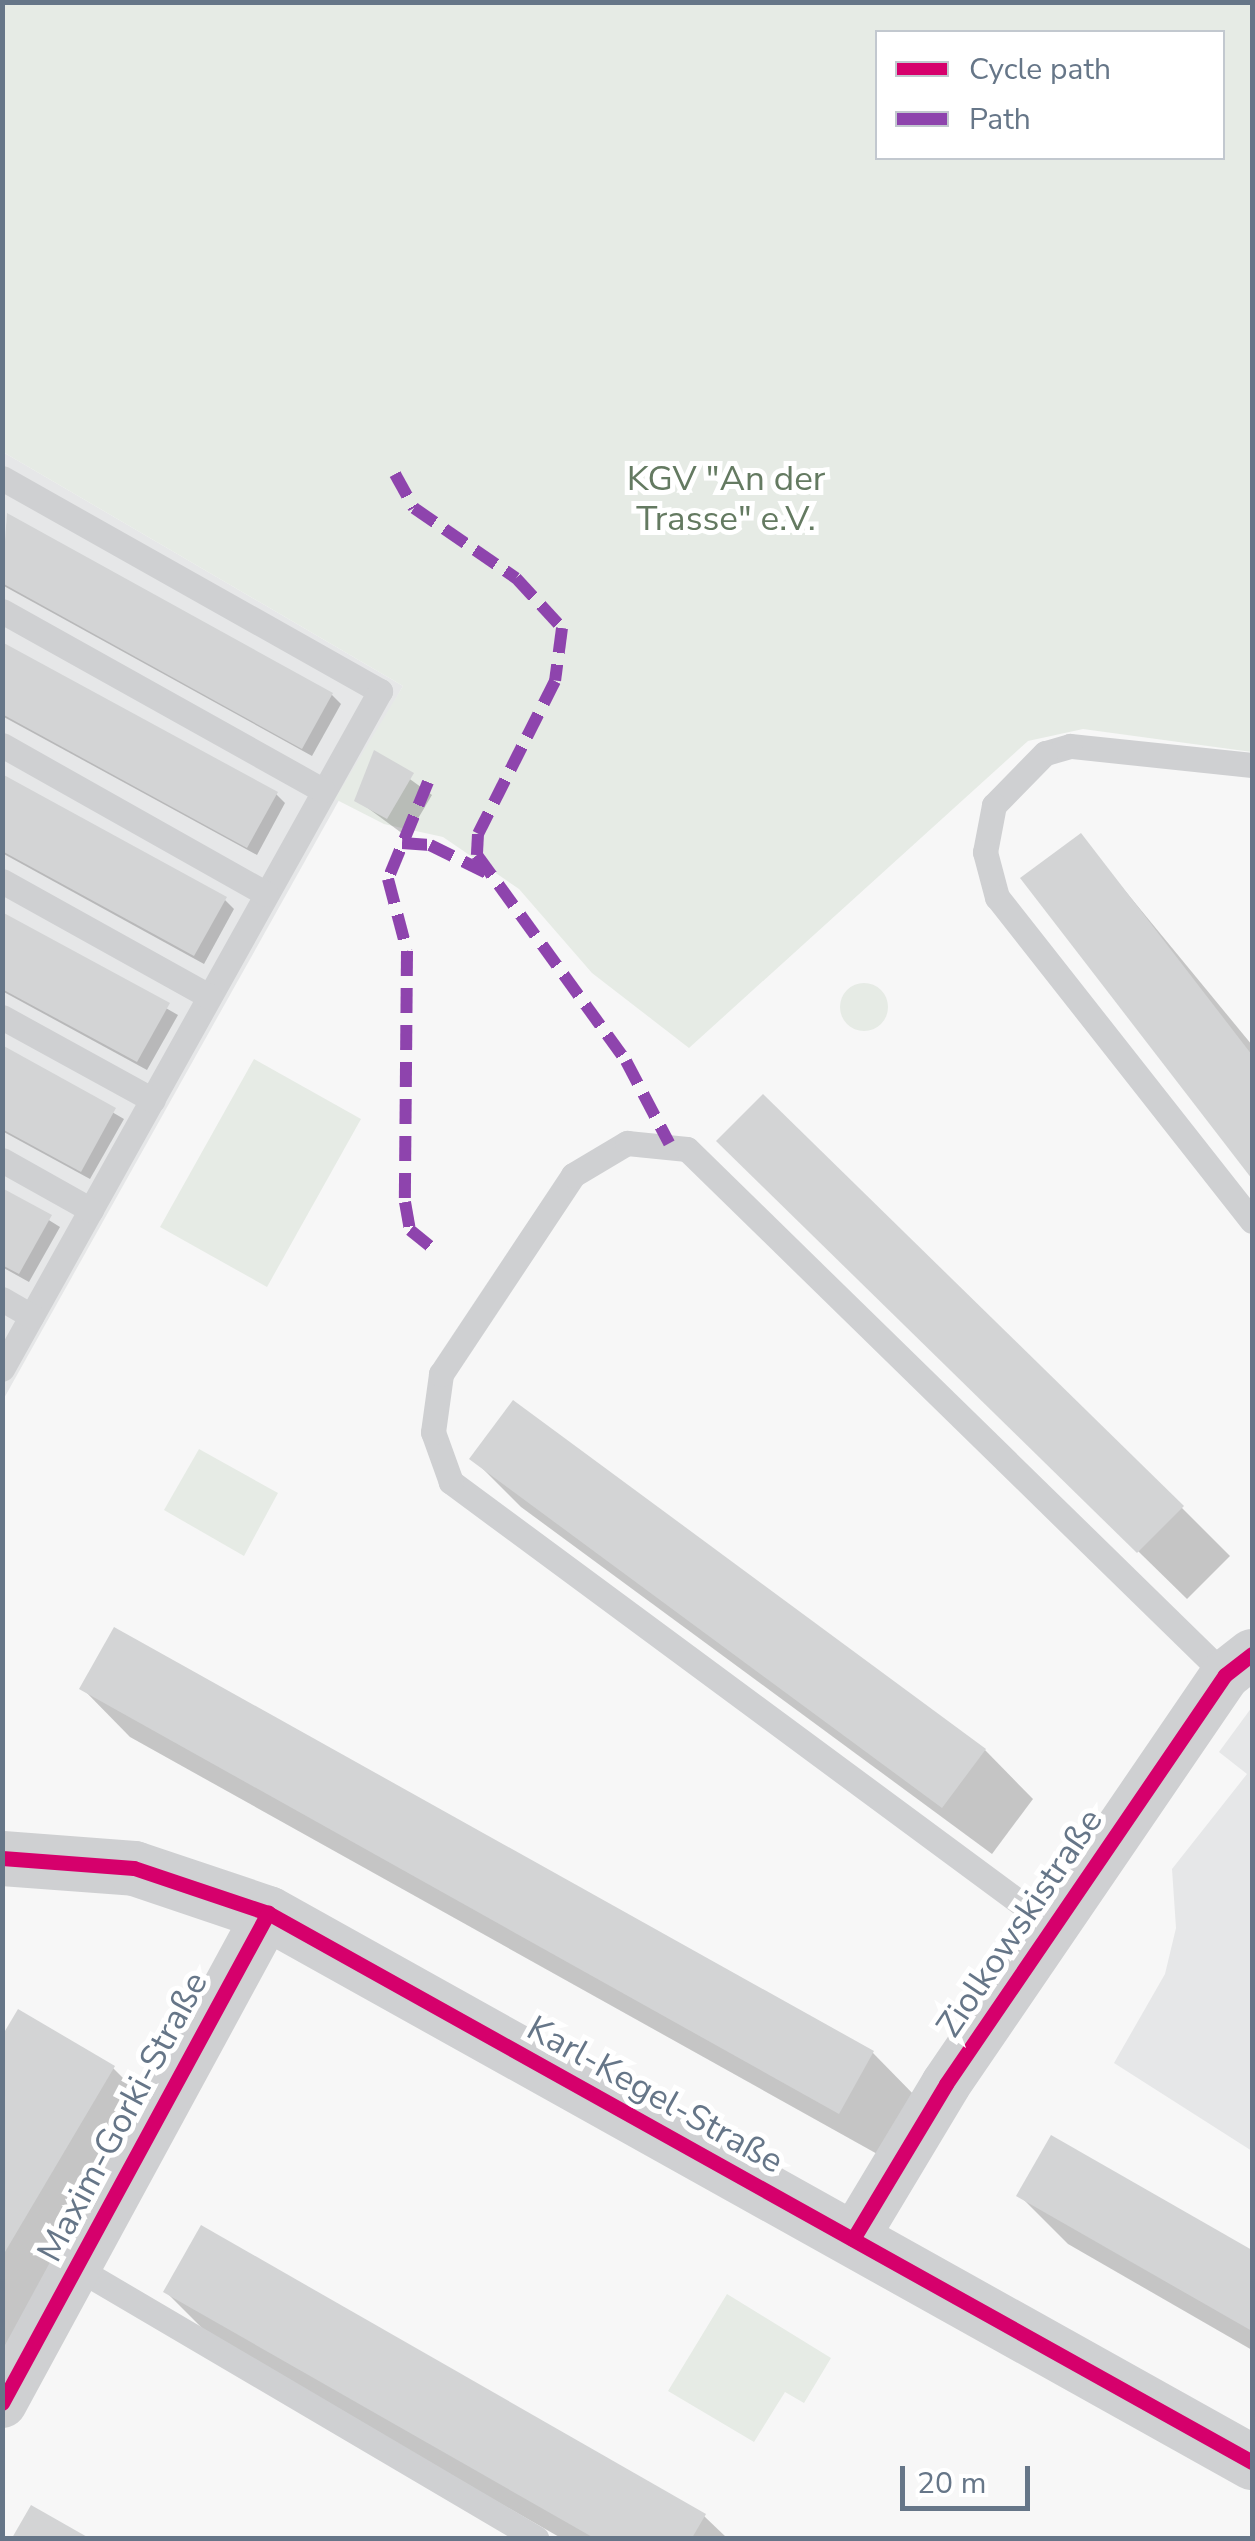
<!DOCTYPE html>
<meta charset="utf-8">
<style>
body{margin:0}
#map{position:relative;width:1255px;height:2541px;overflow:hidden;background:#f7f7f7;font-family:"Nunito Sans",sans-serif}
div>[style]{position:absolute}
.built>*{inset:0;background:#e6e7e8}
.green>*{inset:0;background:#e6ebe5}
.round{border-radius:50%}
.shadow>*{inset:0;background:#0003}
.building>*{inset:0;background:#d3d4d5}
.service>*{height:25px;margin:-12.5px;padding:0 12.5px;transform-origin:12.5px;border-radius:12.5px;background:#cfd0d2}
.minor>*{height:50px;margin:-25px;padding:0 25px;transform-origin:25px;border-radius:25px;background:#cfd0d2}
.tertiary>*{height:55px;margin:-27.5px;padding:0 27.5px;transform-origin:27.5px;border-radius:27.5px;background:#cfd0d2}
.quiet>*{height:12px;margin-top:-6px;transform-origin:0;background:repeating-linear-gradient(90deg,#8e44ad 0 25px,transparent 0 37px)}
.cycleway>*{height:15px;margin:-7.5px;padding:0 7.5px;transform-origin:7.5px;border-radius:7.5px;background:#d6006c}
span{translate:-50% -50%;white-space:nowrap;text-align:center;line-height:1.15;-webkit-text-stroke:10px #fff;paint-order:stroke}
.park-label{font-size:35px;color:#647a61}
.street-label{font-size:35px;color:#667688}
.frame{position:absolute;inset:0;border:5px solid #667688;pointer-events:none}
.legend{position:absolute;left:875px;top:30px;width:350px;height:130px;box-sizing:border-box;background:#fff;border:2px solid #c2c8cf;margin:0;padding:12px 18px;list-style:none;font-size:30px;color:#667688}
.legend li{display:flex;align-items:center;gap:20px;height:50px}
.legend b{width:50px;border:2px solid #c2c8cf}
.scale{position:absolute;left:900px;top:2466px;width:130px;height:45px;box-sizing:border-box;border:5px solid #667688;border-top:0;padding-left:12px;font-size:30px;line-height:35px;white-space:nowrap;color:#667688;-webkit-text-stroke:8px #fff;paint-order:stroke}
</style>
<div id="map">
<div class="built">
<i style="clip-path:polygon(3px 452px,403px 686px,3px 1400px)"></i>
<i style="clip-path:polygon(1252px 1707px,1252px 2151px,1114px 2063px,1165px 1974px,1176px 1928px,1172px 1869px,1247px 1774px,1219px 1752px)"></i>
</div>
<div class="green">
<i style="clip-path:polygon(evenodd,3px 3px,1252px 3px,1252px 752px,1083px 729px,1028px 741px,689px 1048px,592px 973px,519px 889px,443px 837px,384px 824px,335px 799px,403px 686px,3px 452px,3px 3px,878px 32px,1222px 32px,1222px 158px,878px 158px,878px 32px)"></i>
<i class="round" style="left:840px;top:983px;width:48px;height:48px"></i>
<i style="clip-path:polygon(254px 1059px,361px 1119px,267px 1287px,160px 1227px)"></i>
<i style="clip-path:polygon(199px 1449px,278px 1493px,244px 1556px,164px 1510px)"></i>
<i style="clip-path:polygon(727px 2294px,831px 2358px,804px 2403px,785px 2392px,754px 2442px,668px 2391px)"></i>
</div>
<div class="shadow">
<i style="clip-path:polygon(8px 516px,332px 695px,341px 704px,312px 756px,2px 585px)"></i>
<i style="clip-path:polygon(2px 645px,276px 794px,285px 803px,257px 855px,2px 716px)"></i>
<i style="clip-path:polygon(375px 754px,432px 795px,407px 837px,357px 800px)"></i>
<i style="clip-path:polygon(2px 777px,225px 900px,234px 909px,204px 964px,2px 853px)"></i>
<i style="clip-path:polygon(1080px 836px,1252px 1045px,1252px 1175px,1024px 878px)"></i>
<i style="clip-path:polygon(2px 914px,178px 1015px,147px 1070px,2px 991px)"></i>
<i style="clip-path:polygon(2px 1048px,124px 1119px,90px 1179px,2px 1131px)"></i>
<i style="clip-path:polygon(768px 1189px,1182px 1508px,1230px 1556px,1187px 1599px)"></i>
<i style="clip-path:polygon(2px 1191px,60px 1227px,29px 1282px,2px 1267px)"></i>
<i style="clip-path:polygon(473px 1459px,985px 1750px,1033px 1799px,992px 1854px,521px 1507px)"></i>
<i style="clip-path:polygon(82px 1688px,873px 2053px,921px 2102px,888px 2160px,130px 1737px)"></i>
<i style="clip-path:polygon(2px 2041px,113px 2068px,161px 2116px,2px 2386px)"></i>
<i style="clip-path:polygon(1052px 2138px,1252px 2253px,1252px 2350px,1068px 2244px,1020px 2196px)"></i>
<i style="clip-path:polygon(166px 2292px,704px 2516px,727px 2538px,561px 2538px,214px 2340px)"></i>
</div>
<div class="building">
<i style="clip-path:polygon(7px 513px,333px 693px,302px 749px,2px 583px)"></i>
<i style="clip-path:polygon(2px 642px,278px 792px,247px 848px,2px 714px)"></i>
<i style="clip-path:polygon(374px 750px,414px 773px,387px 819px,354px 801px)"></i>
<i style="clip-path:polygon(2px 774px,227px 897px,194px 956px,2px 851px)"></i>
<i style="clip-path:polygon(1081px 833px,1252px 1055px,1252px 1179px,1020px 878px)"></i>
<i style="clip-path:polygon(2px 912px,170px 1003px,137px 1062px,2px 989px)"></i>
<i style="clip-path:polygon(2px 1045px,116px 1108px,81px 1172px,2px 1129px)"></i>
<i style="clip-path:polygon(763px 1094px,1184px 1506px,1137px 1553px,716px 1141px)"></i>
<i style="clip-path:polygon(2px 1188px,52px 1215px,19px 1274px,2px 1265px)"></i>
<i style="clip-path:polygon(513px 1400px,986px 1749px,942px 1808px,469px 1459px)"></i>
<i style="clip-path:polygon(114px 1627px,874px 2051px,839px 2114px,79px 1689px)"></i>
<i style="clip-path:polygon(18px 2009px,115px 2066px,2px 2257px,2px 2036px)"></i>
<i style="clip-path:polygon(1051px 2135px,1252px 2250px,1252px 2331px,1016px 2196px)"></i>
<i style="clip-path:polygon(201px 2225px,706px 2514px,692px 2538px,594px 2538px,163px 2292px)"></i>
<i style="clip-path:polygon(31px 2505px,89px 2538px,12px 2538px)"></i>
</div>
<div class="service">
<i style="left:2px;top:478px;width:434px;rotate:29.4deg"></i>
<i style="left:380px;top:691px;width:776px;rotate:119.14deg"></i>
<i style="left:2px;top:611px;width:367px;rotate:29.2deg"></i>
<i style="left:2px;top:745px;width:303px;rotate:29.4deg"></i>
<i style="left:1252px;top:765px;width:183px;rotate:-174deg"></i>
<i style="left:1070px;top:746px;width:26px;rotate:164deg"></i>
<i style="left:1045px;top:753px;width:73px;rotate:134.4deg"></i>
<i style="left:994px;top:805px;width:48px;rotate:100.8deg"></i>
<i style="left:985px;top:852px;width:47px;rotate:75.1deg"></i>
<i style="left:997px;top:897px;width:412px;rotate:51.8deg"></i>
<i style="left:2px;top:881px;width:237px;rotate:29.1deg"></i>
<i style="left:2px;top:1017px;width:172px;rotate:28.8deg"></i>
<i style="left:2px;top:1160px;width:102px;rotate:29.3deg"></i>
<i style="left:2px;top:1299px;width:34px;rotate:30deg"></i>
<i style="left:1053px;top:1927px;width:749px;rotate:-143.53deg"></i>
<i style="left:451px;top:1482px;width:53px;rotate:-109.8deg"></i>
<i style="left:433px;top:1432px;width:59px;rotate:-82.1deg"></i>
<i style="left:441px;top:1374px;width:239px;rotate:-56.4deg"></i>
<i style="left:573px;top:1175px;width:63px;rotate:-30.7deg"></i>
<i style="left:627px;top:1143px;width:60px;rotate:5.7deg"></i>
<i style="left:687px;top:1149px;width:752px;rotate:44.35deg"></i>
<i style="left:77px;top:2268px;width:533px;rotate:30.47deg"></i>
</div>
<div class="minor">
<i style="left:853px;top:2239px;width:181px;rotate:-59deg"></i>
<i style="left:946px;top:2084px;width:495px;rotate:-55.7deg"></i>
<i style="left:1225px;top:1675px;width:34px;rotate:-38deg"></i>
<i style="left:2px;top:2403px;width:558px;rotate:-61.5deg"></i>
</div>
<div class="tertiary">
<i style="left:2px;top:1858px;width:132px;rotate:4.3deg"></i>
<i style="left:134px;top:1868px;width:141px;rotate:18.6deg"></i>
<i style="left:268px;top:1913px;width:1127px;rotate:29.16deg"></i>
</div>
<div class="quiet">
<i style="left:395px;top:474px;width:39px;rotate:61deg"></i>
<i style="left:414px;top:508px;width:124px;rotate:34.5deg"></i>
<i style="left:516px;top:578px;width:68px;rotate:47.4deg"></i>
<i style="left:562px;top:628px;width:53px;rotate:97.5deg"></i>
<i style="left:555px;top:681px;width:171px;rotate:116.7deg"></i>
<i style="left:478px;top:834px;width:21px;rotate:93deg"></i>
<i style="left:477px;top:855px;width:254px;rotate:54.1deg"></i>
<i style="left:626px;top:1061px;width:93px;rotate:62.3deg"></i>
<i style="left:428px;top:782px;width:105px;rotate:112.4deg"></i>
<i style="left:388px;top:879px;width:74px;rotate:75.2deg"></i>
<i style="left:407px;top:951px;width:251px;rotate:90.5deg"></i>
<i style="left:405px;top:1202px;width:28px;rotate:80deg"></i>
<i style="left:410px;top:1230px;width:26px;rotate:39deg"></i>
<i style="left:402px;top:843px;width:28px;rotate:4deg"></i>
<i style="left:430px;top:845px;width:64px;rotate:26.2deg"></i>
</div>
<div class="cycleway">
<i style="left:2px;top:1858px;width:132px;rotate:4.3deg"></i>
<i style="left:134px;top:1868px;width:141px;rotate:18.6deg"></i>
<i style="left:268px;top:1913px;width:1127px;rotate:29.16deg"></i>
<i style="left:853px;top:2239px;width:181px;rotate:-59deg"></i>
<i style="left:946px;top:2084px;width:495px;rotate:-55.7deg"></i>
<i style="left:1225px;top:1675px;width:34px;rotate:-38deg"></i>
<i style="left:2px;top:2403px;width:558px;rotate:-61.5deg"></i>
</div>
<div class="park-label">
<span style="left:726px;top:499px">KGV "An der<br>Trasse" e.V.</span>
</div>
<div class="street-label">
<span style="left:1020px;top:1923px;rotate:-56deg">Ziolkowskistraße</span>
<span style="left:655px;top:2095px;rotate:29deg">Karl-Kegel-Straße</span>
<span style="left:123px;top:2117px;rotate:-62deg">Maxim-Gorki-Straße</span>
</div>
<div class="frame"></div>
<ul class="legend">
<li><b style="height:12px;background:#d6006c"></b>Cycle path</li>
<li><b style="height:12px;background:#8e44ad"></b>Path</li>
</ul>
<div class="scale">20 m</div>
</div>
